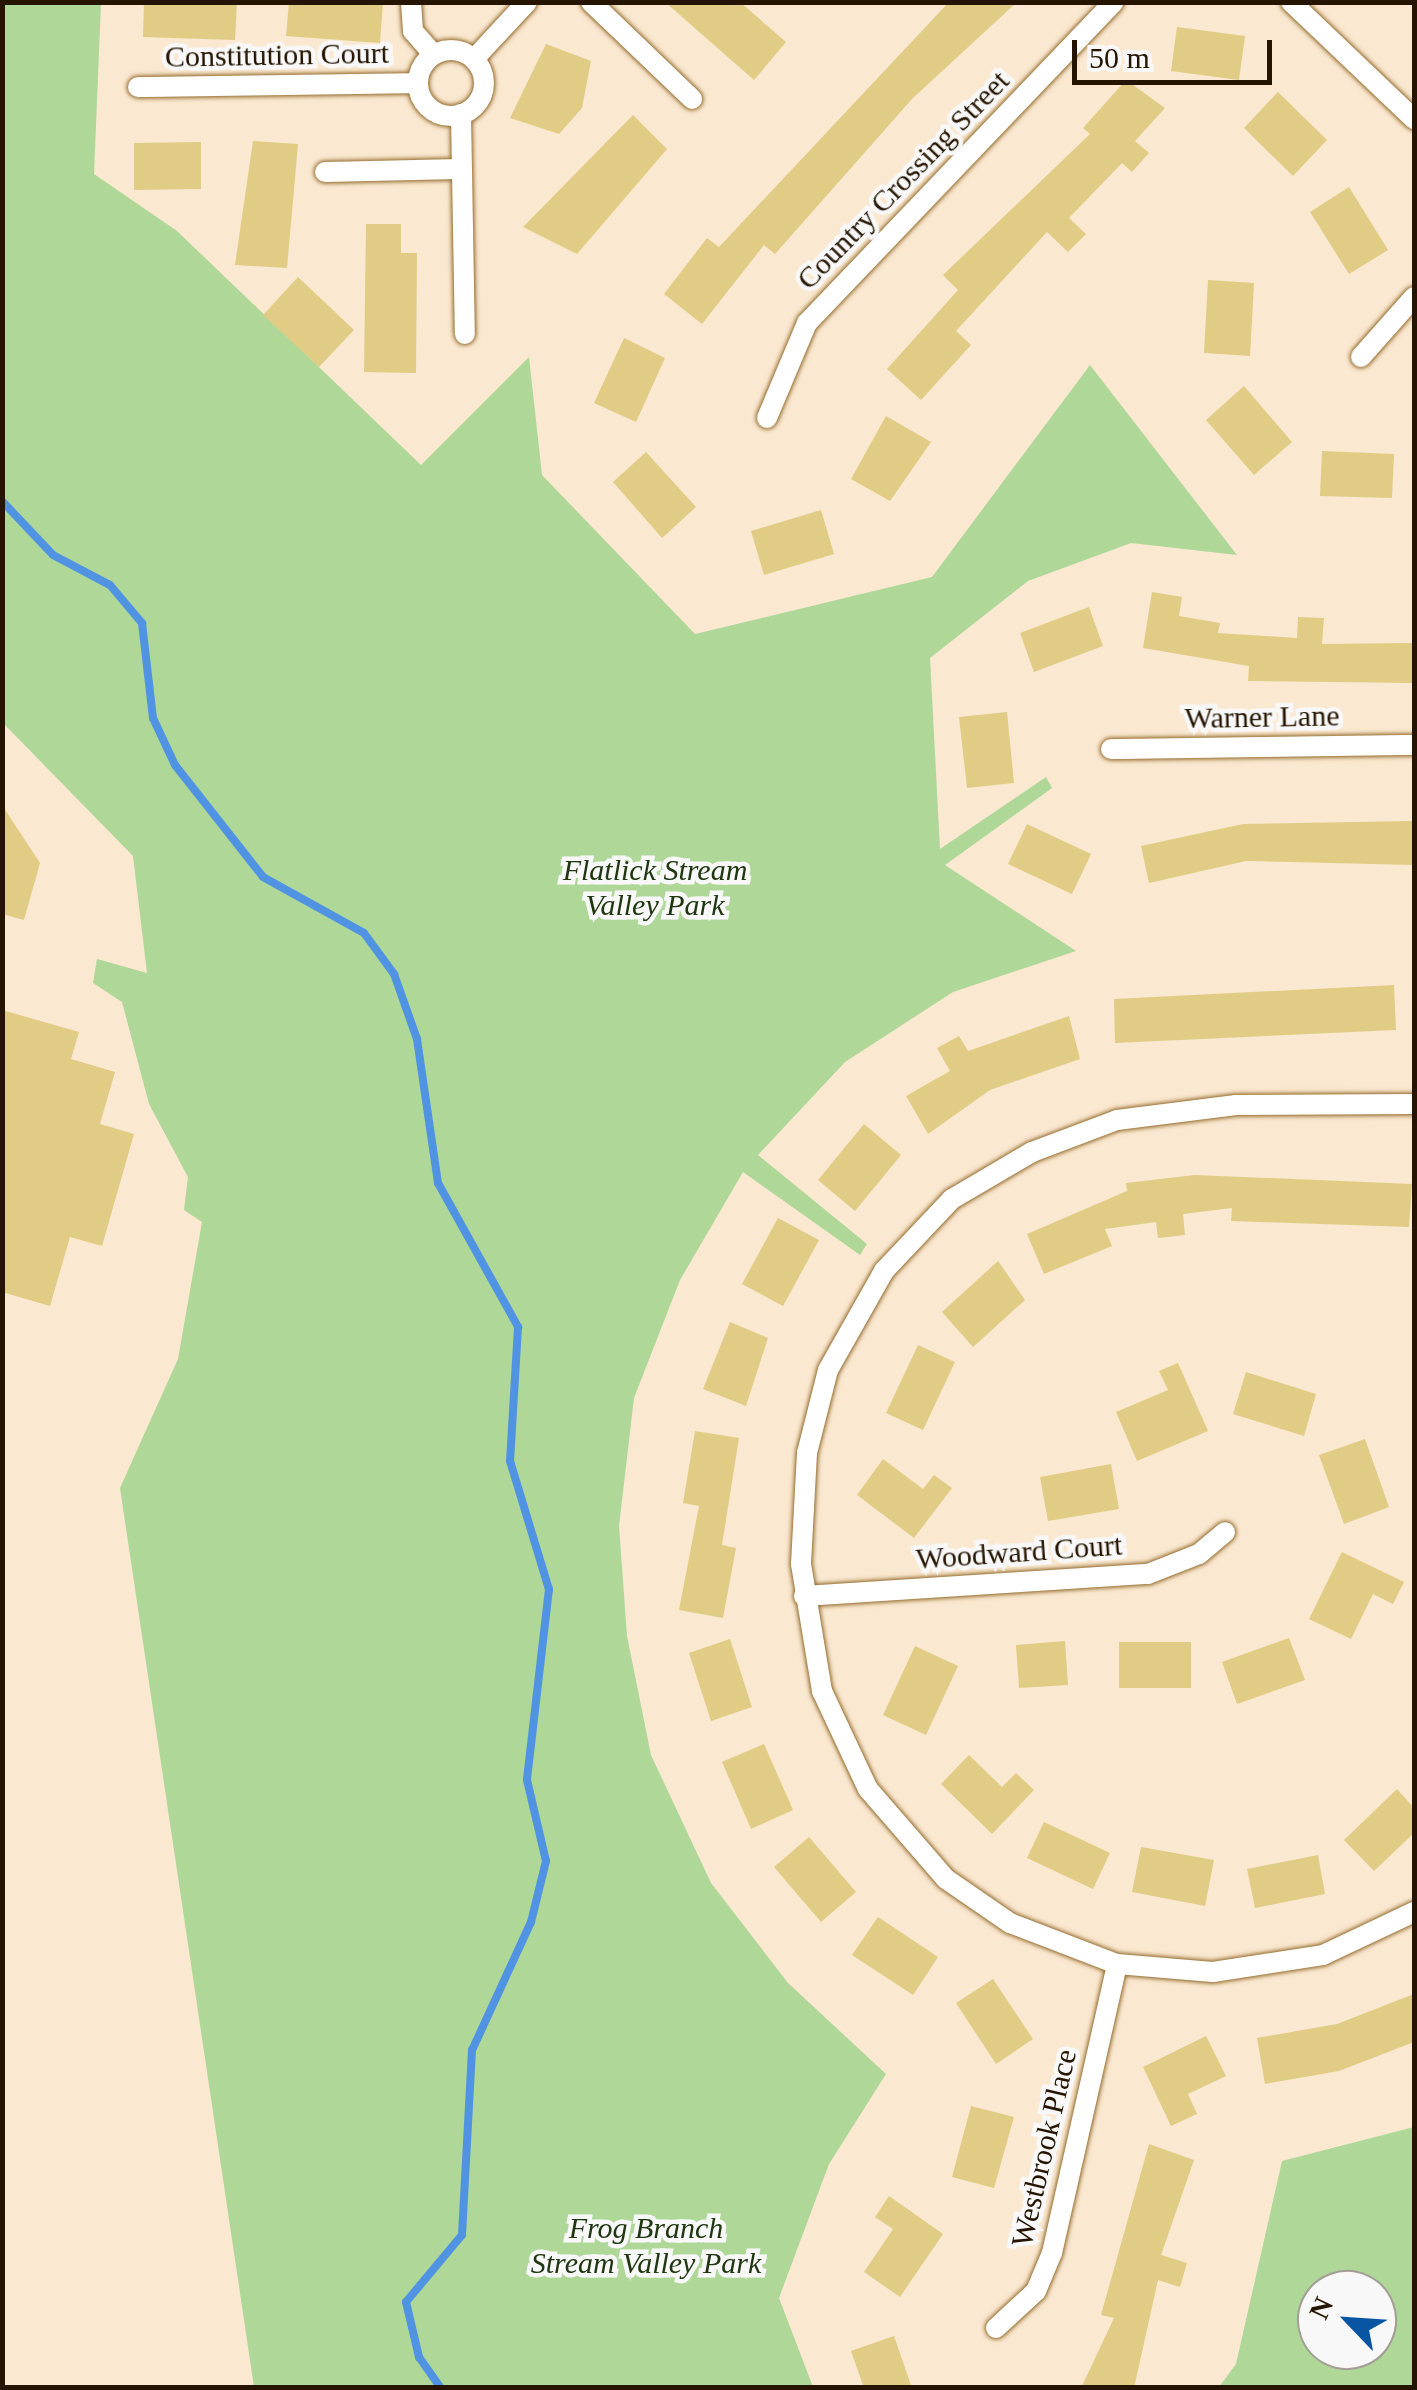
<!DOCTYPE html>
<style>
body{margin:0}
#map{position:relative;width:1417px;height:2390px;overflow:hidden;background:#fae8d0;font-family:Georgia,serif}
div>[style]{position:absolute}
.green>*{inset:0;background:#aed798}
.stream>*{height:8px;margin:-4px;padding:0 4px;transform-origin:4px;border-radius:4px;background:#5193e3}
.building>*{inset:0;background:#e0cc84}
.roads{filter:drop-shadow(0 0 2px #956c2d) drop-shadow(0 0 2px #956c2d)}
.street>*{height:20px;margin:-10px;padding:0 10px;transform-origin:10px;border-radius:10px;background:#fff}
.street>.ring{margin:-10px;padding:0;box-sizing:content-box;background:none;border:20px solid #fff;border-radius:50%}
span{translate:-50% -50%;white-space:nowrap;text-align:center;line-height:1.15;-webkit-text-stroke:9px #f8f8f8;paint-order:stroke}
.street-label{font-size:30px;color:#251500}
.park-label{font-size:30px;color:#203711;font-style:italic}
.frame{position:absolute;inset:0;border:5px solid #251500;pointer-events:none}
.north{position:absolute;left:1297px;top:2270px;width:100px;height:100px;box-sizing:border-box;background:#f8f8f8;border:2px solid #a49d95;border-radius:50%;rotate:295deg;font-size:28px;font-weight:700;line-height:40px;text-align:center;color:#251500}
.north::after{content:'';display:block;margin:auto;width:35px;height:45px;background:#0855a4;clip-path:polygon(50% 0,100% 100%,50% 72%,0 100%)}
.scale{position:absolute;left:1072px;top:40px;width:200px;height:45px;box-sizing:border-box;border:5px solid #251500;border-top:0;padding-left:12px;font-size:30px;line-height:35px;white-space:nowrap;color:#251500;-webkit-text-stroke:8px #f8f8f8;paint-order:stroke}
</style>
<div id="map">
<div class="green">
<i style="clip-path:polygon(2px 3px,101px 3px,94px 174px,177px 231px,421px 465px,529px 357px,542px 475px,695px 634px,932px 577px,1090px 365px,1237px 555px,1131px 543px,1028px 581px,930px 658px,940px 849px,1046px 777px,1052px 788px,945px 865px,1076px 951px,953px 992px,845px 1062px,758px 1155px,867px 1244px,860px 1255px,743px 1172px,680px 1280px,634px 1398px,619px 1526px,627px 1636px,651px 1755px,711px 1883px,788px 1983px,886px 2074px,829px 2164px,779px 2298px,813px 2387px,254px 2387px,120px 1488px,178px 1359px,202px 1222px,184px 1210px,188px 1177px,149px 1104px,122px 1002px,93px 983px,97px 959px,147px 973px,133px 856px,3px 723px)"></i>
<i style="clip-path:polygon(evenodd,1414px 2127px,1414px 2387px,1219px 2387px,1236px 2364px,1282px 2161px,1414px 2127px,1377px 2290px,1377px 2350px,1317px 2350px,1317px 2290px,1377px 2290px)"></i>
</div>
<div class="stream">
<i style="left:2px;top:501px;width:74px;rotate:46.6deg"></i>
<i style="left:53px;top:555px;width:64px;rotate:27.8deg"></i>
<i style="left:110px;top:585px;width:50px;rotate:49.9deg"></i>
<i style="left:142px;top:623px;width:96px;rotate:83.4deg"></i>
<i style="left:153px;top:718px;width:52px;rotate:64.9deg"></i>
<i style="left:175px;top:765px;width:142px;rotate:51.8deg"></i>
<i style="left:263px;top:877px;width:115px;rotate:29deg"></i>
<i style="left:364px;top:933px;width:51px;rotate:53.8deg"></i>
<i style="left:394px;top:974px;width:69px;rotate:70.5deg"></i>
<i style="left:417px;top:1039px;width:146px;rotate:81.7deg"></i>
<i style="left:438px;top:1183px;width:165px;rotate:60.9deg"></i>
<i style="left:518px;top:1327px;width:134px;rotate:93.4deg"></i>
<i style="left:510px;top:1461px;width:134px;rotate:73.1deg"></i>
<i style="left:549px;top:1589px;width:192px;rotate:96.6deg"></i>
<i style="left:527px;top:1780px;width:83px;rotate:76.8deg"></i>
<i style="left:546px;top:1861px;width:63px;rotate:103.8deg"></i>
<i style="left:531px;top:1922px;width:141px;rotate:114.7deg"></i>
<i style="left:472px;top:2050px;width:185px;rotate:93.1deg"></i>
<i style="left:462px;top:2235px;width:87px;rotate:129.9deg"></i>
<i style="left:406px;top:2302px;width:57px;rotate:76.7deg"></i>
<i style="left:419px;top:2357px;width:38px;rotate:55deg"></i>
</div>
<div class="building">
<i style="clip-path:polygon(144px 2px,237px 2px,235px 40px,143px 37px)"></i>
<i style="clip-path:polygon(289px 2px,383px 2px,380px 43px,286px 36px)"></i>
<i style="clip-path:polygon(665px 2px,740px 2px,786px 42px,754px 80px)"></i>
<i style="clip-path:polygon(949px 2px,1017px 2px,912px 99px,775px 254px,764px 245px,702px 324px,664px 294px,707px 238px,719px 247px)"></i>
<i style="clip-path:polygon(1177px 27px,1245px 36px,1239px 80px,1171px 71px)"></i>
<i style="clip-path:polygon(546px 44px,591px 61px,582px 108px,559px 134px,510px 118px)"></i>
<i style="clip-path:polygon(1126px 80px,1165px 108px,1135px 141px,1149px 153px,1132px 172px,1122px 163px,1069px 218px,1086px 234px,1068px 252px,1047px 232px,956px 331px,971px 345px,921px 400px,887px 369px,958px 290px,943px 275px,1090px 134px,1083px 128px)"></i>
<i style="clip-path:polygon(1278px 92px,1327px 140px,1293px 176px,1244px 128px)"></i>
<i style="clip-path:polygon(633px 115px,667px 149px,577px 254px,523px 227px)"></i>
<i style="clip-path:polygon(253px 141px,298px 144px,287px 268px,235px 265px)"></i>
<i style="clip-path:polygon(201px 142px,201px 189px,134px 190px,134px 143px)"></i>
<i style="clip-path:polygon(1349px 187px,1388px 250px,1349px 274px,1310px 212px)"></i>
<i style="clip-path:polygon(366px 224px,401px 224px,401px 253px,417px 253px,416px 373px,364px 372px)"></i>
<i style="clip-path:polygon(298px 277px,354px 330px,319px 367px,263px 315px)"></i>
<i style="clip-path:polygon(1208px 280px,1254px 283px,1250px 356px,1204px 353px)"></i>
<i style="clip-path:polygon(624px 338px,665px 358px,636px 422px,594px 403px)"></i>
<i style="clip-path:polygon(1244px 386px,1292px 442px,1254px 475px,1206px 420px)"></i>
<i style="clip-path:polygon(886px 416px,931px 442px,890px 501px,851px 479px)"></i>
<i style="clip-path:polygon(1322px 451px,1394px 454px,1392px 498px,1320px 496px)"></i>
<i style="clip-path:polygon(646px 452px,696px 507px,662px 538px,613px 482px)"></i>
<i style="clip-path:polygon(821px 510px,834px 554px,764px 575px,751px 531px)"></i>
<i style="clip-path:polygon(1152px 592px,1182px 597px,1179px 616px,1220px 623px,1218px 633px,1297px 638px,1298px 617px,1324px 618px,1322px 644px,1414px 643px,1414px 683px,1248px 681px,1249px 666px,1143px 648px)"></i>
<i style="clip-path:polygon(1089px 607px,1103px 646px,1034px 672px,1020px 633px)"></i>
<i style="clip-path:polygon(1007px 712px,1014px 783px,967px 788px,959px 717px)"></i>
<i style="clip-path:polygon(2px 805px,40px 863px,24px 920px,2px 914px)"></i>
<i style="clip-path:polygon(1414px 821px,1414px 865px,1246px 861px,1149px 883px,1141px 846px,1243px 824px)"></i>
<i style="clip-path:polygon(1027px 824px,1091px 854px,1072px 894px,1008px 864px)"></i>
<i style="clip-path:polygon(1394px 985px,1396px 1030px,1115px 1043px,1114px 999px)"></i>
<i style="clip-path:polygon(2px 1010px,79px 1032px,71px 1059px,115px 1072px,100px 1124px,134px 1134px,102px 1246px,70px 1237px,50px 1306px,2px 1292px)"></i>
<i style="clip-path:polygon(1069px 1016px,1080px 1059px,990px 1090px,928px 1134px,906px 1096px,950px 1071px,937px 1048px,959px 1036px,968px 1051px)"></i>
<i style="clip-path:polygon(864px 1124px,901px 1155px,855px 1211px,818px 1180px)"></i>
<i style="clip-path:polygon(1195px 1175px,1412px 1184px,1409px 1227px,1231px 1221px,1232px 1208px,1183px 1214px,1185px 1235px,1158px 1238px,1156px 1222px,1105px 1229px,1112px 1246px,1044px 1274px,1027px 1234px,1127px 1191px,1126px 1183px)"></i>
<i style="clip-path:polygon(778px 1218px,819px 1240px,783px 1306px,742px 1284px)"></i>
<i style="clip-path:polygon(998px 1261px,1025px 1300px,973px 1347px,942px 1312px)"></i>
<i style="clip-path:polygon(730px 1322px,768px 1338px,746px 1406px,703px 1389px)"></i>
<i style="clip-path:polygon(918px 1345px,955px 1362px,923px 1430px,886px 1413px)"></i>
<i style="clip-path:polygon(1178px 1363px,1208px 1431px,1137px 1461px,1116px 1412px,1168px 1390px,1159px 1371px)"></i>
<i style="clip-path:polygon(1246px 1372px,1316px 1394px,1304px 1436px,1233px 1414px)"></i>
<i style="clip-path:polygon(695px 1431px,739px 1438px,722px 1545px,736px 1548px,723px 1618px,679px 1610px,699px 1506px,683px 1503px)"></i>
<i style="clip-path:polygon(1365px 1439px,1389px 1507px,1344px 1524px,1319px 1455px)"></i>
<i style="clip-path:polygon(883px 1459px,923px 1489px,934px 1475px,952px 1488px,914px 1538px,857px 1495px)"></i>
<i style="clip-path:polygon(1111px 1464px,1119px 1509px,1048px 1521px,1040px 1477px)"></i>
<i style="clip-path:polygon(1342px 1552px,1404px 1582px,1393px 1604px,1373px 1594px,1351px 1639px,1309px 1619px)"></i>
<i style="clip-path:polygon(1289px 1638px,1305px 1680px,1237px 1704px,1222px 1662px)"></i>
<i style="clip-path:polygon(730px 1639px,752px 1707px,711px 1721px,689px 1653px)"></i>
<i style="clip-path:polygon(1065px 1641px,1068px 1685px,1019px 1688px,1016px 1645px)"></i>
<i style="clip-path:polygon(1119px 1642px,1191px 1642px,1191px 1688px,1119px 1688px)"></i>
<i style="clip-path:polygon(915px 1646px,958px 1666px,926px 1735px,883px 1715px)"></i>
<i style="clip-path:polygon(764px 1744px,793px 1810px,751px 1829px,722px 1762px)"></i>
<i style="clip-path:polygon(969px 1755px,1002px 1787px,1016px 1773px,1034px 1790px,992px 1834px,941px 1784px)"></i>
<i style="clip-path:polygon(1397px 1789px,1414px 1808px,1414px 1833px,1374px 1871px,1344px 1840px)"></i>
<i style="clip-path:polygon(1044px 1822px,1110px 1853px,1093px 1889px,1027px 1858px)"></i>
<i style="clip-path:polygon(809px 1837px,856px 1892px,821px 1922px,774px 1867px)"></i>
<i style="clip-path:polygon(1141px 1847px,1214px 1860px,1205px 1906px,1132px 1892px)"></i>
<i style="clip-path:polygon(1318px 1855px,1325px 1894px,1255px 1908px,1247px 1869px)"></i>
<i style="clip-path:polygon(878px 1917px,938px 1957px,913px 1995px,852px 1955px)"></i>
<i style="clip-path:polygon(993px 1979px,1033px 2039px,996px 2064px,956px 2003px)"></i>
<i style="clip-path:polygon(1414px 1994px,1414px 2042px,1339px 2071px,1265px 2084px,1257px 2038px,1337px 2024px)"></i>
<i style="clip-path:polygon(1206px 2036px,1226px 2076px,1188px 2094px,1197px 2114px,1171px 2126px,1143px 2067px)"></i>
<i style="clip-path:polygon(971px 2106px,1014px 2117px,994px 2188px,952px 2177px)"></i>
<i style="clip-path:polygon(1149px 2144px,1194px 2160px,1161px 2255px,1187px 2263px,1180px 2287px,1158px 2280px,1134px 2388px,1081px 2388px,1114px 2318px,1101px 2315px)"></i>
<i style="clip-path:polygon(889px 2196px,943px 2234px,900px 2297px,864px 2272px,893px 2229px,875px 2217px)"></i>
<i style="clip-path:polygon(894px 2336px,912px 2388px,864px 2388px,851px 2351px)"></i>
</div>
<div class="roads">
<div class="street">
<i style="left:411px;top:2px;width:29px;rotate:86deg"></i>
<i style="left:413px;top:31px;width:30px;rotate:49deg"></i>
<i style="left:591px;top:2px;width:140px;rotate:43.8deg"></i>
<i style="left:1291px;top:2px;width:170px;rotate:43.6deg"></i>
<i class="ring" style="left:418px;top:50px;width:46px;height:46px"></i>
<i style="left:474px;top:59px;width:78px;rotate:-47.1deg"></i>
<i style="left:138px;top:87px;width:279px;rotate:-0.8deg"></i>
<i style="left:461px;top:114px;width:220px;rotate:89deg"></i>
<i style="left:325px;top:172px;width:135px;rotate:-1.3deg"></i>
<i style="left:1361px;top:357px;width:80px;rotate:-48.5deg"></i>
<i style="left:767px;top:418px;width:103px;rotate:-67.2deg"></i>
<i style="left:807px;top:323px;width:444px;rotate:-46.3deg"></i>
<i style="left:1111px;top:749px;width:303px;rotate:-0.8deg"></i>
<i style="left:1414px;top:1104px;width:178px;rotate:179.7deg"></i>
<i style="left:1236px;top:1105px;width:120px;rotate:172.8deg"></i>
<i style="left:1117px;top:1120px;width:91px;rotate:159.4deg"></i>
<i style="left:1032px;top:1152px;width:93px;rotate:149.6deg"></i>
<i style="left:952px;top:1199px;width:99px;rotate:133.4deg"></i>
<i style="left:884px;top:1271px;width:114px;rotate:119.5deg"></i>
<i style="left:828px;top:1370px;width:86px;rotate:104.2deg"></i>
<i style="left:807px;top:1453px;width:111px;rotate:93.1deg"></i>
<i style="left:801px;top:1564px;width:129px;rotate:80.6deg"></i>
<i style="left:822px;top:1691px;width:108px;rotate:64.9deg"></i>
<i style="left:868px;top:1789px;width:119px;rotate:49.1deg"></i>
<i style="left:946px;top:1879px;width:78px;rotate:34.5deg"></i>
<i style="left:1010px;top:1923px;width:115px;rotate:21deg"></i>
<i style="left:1117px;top:1964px;width:96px;rotate:4.8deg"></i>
<i style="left:1213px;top:1972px;width:111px;rotate:-8.8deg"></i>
<i style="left:1323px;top:1955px;width:101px;rotate:-25.3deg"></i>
<i style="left:804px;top:1596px;width:345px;rotate:-3.7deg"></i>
<i style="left:1148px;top:1574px;width:55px;rotate:-21.4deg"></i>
<i style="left:1199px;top:1554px;width:34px;rotate:-40deg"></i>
<i style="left:996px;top:2328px;width:54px;rotate:-42.8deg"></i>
<i style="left:1036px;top:2291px;width:41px;rotate:-67.2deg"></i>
<i style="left:1052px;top:2253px;width:296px;rotate:-77.3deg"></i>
</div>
</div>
<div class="street-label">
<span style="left:277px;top:55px;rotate:-1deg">Constitution Court</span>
<span style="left:903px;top:180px;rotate:-46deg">Country Crossing Street</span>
<span style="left:1262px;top:717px;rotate:-1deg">Warner Lane</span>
<span style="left:1019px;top:1552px;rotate:-4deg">Woodward Court</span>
<span style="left:1044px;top:2148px;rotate:-77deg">Westbrook Place</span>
</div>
<div class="park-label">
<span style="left:655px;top:887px">Flatlick Stream<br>Valley Park</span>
<span style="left:646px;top:2245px">Frog Branch<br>Stream Valley Park</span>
</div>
<div class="frame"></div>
<div class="north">N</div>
<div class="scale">50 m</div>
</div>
